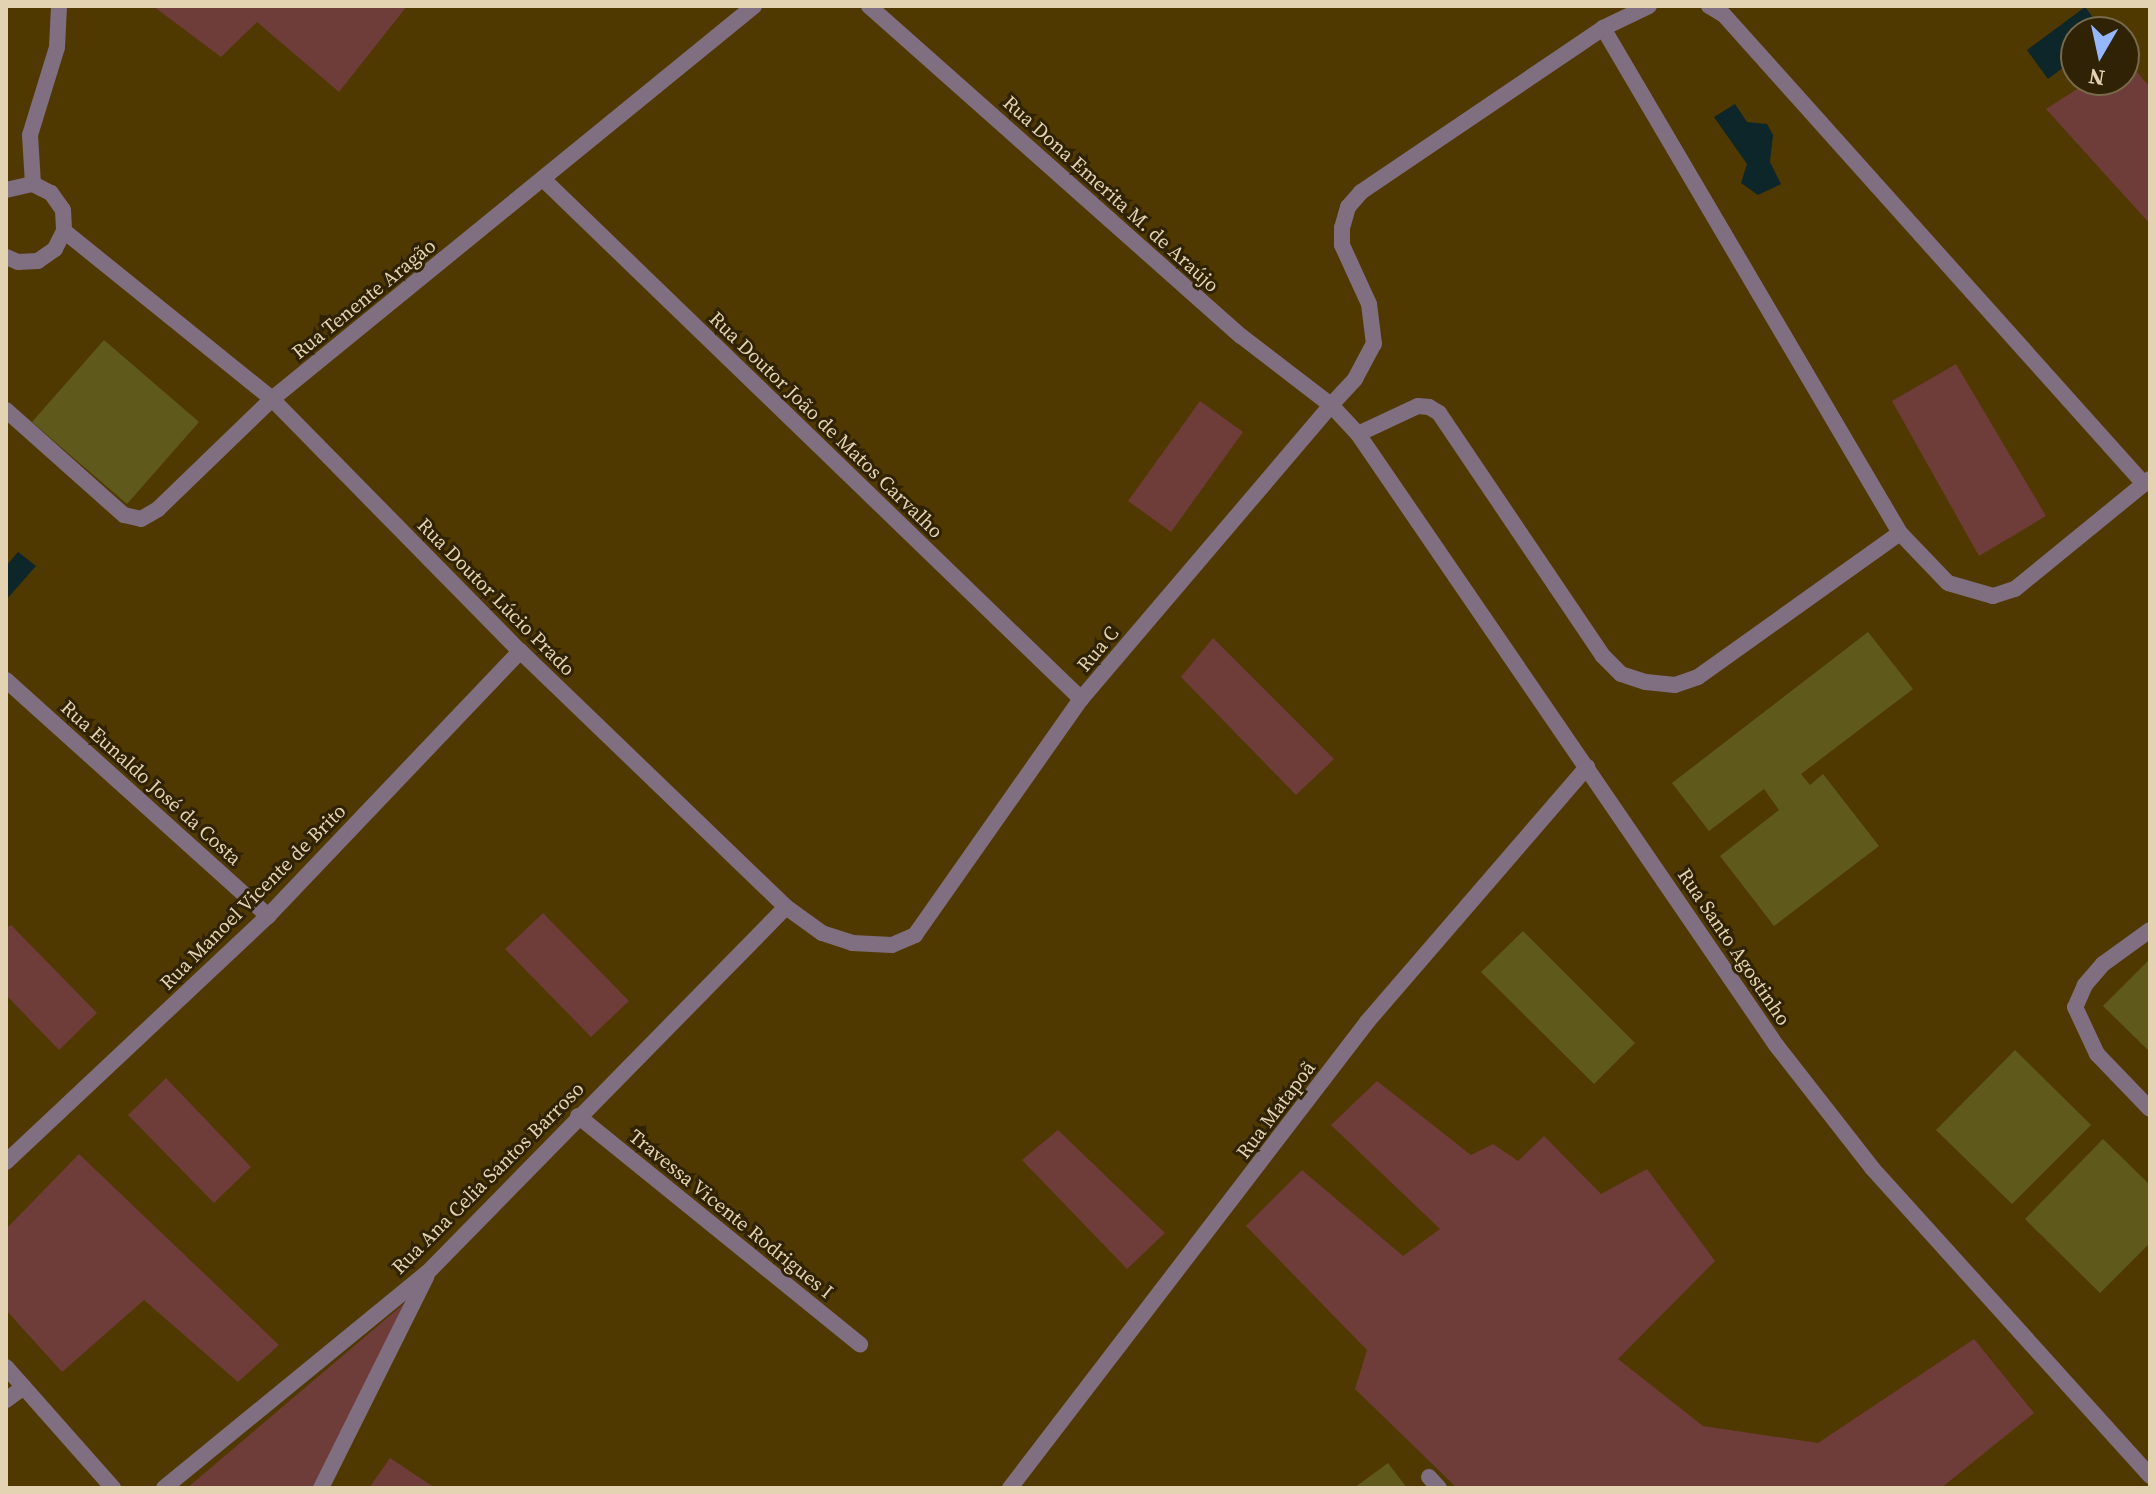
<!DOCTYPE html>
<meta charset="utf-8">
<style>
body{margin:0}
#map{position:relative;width:2156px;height:1494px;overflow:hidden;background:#503900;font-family:"Source Serif 4",serif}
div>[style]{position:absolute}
.green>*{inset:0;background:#6e3c39}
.water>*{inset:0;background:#0c2629}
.building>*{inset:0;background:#5f5a1c}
.service>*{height:16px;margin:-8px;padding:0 8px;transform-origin:8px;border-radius:8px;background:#806e81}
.minor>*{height:16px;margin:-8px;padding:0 8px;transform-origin:8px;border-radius:8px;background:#806e81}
span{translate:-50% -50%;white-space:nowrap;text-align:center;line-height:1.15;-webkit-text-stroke:6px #2f2205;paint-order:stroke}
.street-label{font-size:20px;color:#e4d3b2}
.frame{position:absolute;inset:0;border:8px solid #e4d3b2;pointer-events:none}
.north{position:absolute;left:2060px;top:16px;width:80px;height:80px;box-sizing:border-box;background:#2f2205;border:2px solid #77694a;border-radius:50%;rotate:189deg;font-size:22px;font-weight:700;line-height:32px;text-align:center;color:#e4d3b2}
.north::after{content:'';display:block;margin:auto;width:28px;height:36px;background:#94b7fd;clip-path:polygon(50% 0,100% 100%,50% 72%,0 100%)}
</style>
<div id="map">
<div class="green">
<i style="clip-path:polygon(153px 6px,407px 6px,339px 92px,257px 22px,221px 57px)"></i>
<i style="clip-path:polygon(2125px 58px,2150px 87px,2150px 224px,2046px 109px,2091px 80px,2124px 80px)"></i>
<i style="clip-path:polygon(1956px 364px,2046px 516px,1979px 556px,1892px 401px)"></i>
<i style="clip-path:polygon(1200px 401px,1243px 432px,1171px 532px,1128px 501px)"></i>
<i style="clip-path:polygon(1213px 638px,1334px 759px,1296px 795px,1181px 677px)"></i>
<i style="clip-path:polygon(543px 913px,629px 1001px,591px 1037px,505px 949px)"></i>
<i style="clip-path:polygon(11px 925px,97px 1013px,59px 1050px,6px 995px,6px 929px)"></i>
<i style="clip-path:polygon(166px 1078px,251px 1167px,214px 1203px,128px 1115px)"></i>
<i style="clip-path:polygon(1377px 1081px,1471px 1155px,1493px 1144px,1518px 1161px,1544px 1136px,1601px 1194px,1647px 1169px,1715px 1261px,1618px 1359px,1703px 1426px,1818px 1443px,1974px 1339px,2034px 1413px,1941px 1488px,1457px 1488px,1355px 1389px,1367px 1350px,1246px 1226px,1302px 1170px,1403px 1256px,1440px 1229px,1331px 1125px)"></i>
<i style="clip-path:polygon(1058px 1130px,1165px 1233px,1127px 1269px,1022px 1160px)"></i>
<i style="clip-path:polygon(79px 1154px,279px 1345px,238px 1382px,144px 1300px,62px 1372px,6px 1310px,6px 1229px)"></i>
<i style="clip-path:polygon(426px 1285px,328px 1488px,187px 1488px)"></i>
<i style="clip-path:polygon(390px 1458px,435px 1488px,369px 1488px)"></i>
</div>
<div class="water">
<i style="clip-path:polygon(2085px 7px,2104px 32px,2076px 32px,2076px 58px,2048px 79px,2027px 50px)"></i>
<i style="clip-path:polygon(1735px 104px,1747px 122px,1767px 124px,1773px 135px,1770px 162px,1781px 184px,1758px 195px,1741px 183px,1747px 164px,1714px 117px)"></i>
<i style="clip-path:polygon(18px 552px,36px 566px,6px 600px,6px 566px)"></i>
</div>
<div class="building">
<i style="clip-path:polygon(104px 340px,199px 422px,127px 504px,32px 422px)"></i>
<i style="clip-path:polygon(1868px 632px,1913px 689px,1801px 774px,1810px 785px,1823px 774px,1879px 846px,1774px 926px,1720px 856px,1779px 810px,1764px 789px,1709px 831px,1672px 783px)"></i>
<i style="clip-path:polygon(1523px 931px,1635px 1043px,1594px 1084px,1481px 972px)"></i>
<i style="clip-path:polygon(2150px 959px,2150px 1052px,2103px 1006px)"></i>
<i style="clip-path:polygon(2015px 1050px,2091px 1125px,2012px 1204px,1936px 1130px)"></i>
<i style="clip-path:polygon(2103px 1139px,2150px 1185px,2150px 1243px,2100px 1293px,2025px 1219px)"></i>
<i style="clip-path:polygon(1388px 1463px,1407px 1488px,1354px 1488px)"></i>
</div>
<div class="service">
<i style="left:1709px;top:6px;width:17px;rotate:31deg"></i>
<i style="left:1724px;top:15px;width:630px;rotate:48.15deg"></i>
<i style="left:1603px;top:28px;width:586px;rotate:59.54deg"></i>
<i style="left:1900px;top:533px;width:69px;rotate:46.2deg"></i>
<i style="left:1948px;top:583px;width:47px;rotate:16.1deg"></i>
<i style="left:1993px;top:596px;width:23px;rotate:-18deg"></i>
<i style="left:2015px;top:589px;width:174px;rotate:-39.2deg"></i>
<i style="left:33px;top:184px;width:49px;rotate:-93.5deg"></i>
<i style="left:30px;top:135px;width:92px;rotate:-72.9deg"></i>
<i style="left:57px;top:47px;width:41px;rotate:-87.2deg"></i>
<i style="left:6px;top:190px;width:28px;rotate:-13deg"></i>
<i style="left:33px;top:184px;width:20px;rotate:27deg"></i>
<i style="left:51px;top:193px;width:21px;rotate:55deg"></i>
<i style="left:63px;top:210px;width:21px;rotate:87deg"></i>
<i style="left:64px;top:231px;width:20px;rotate:117deg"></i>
<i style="left:55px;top:249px;width:21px;rotate:145deg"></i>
<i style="left:38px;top:261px;width:20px;rotate:177deg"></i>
<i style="left:18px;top:262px;width:13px;rotate:-157deg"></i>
<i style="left:1331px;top:405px;width:35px;rotate:-47deg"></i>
<i style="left:1355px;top:379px;width:40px;rotate:-62deg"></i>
<i style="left:1374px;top:344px;width:40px;rotate:-97.1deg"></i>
<i style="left:1369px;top:304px;width:65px;rotate:-114.6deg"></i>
<i style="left:1342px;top:245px;width:17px;rotate:-90deg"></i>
<i style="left:1342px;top:228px;width:22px;rotate:-74deg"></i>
<i style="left:1348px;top:207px;width:20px;rotate:-49deg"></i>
<i style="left:1361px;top:192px;width:292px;rotate:-34.1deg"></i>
<i style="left:1603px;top:28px;width:51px;rotate:-25.6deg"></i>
<i style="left:1358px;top:434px;width:66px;rotate:-25deg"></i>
<i style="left:1418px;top:406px;width:11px;rotate:5deg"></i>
<i style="left:1429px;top:407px;width:12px;rotate:31deg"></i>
<i style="left:1439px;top:413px;width:292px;rotate:56deg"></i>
<i style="left:1602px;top:655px;width:27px;rotate:45deg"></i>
<i style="left:1621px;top:674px;width:26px;rotate:18deg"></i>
<i style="left:1646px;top:682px;width:29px;rotate:6deg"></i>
<i style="left:1675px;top:685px;width:24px;rotate:-19deg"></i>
<i style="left:1698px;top:677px;width:248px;rotate:-35.5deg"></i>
<i style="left:2150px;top:930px;width:58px;rotate:144.1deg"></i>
<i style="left:2103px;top:964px;width:28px;rotate:131deg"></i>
<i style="left:2085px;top:985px;width:24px;rotate:114deg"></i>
<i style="left:2075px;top:1007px;width:52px;rotate:64.9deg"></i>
<i style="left:2097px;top:1054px;width:76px;rotate:46.1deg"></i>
<i style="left:1429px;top:1477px;width:15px;rotate:48deg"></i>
</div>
<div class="minor">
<i style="left:869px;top:6px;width:497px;rotate:41.6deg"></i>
<i style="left:1241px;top:336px;width:113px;rotate:37.5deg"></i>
<i style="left:1331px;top:405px;width:40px;rotate:47deg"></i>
<i style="left:1358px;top:434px;width:740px;rotate:55.62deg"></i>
<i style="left:1776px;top:1045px;width:156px;rotate:52deg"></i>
<i style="left:1872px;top:1168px;width:415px;rotate:47.9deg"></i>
<i style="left:544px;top:180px;width:747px;rotate:44.02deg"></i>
<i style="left:64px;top:231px;width:267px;rotate:38.9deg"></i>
<i style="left:272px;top:399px;width:354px;rotate:45.5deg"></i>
<i style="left:520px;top:651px;width:369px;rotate:43.9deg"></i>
<i style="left:786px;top:907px;width:44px;rotate:35.8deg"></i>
<i style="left:822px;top:933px;width:32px;rotate:18deg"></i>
<i style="left:852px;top:943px;width:40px;rotate:2.9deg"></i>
<i style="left:892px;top:945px;width:25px;rotate:-23deg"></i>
<i style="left:915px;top:935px;width:289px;rotate:-54.9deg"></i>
<i style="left:1081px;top:699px;width:386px;rotate:-49.6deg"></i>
<i style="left:6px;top:410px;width:158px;rotate:41.7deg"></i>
<i style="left:124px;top:515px;width:17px;rotate:13deg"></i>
<i style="left:141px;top:519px;width:20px;rotate:-30deg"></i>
<i style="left:158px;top:509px;width:158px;rotate:-44deg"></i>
<i style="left:272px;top:399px;width:622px;rotate:-39.19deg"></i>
<i style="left:6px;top:680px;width:353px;rotate:42deg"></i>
<i style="left:578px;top:1116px;width:363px;rotate:39deg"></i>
<i style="left:6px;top:1162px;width:359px;rotate:-43.2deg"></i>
<i style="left:268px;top:916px;width:366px;rotate:-46.4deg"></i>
<i style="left:6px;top:1367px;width:162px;rotate:48.5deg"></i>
<i style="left:6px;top:1400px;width:22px;rotate:-36deg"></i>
<i style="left:164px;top:1488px;width:341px;rotate:-39.3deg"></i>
<i style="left:428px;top:1272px;width:511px;rotate:-45.55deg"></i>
<i style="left:321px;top:1488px;width:236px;rotate:-63.5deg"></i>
<i style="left:1010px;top:1488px;width:587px;rotate:-52.54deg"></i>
<i style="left:1367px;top:1022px;width:337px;rotate:-49.2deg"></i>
</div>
<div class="street-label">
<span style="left:1111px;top:194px;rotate:42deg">Rua Dona Emerita M. de Araújo</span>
<span style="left:364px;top:299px;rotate:-39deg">Rua Tenente Aragão</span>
<span style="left:826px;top:425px;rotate:44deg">Rua Doutor João de Matos Carvalho</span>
<span style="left:496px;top:597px;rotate:45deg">Rua Doutor Lúcio Prado</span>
<span style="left:1098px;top:649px;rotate:-50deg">Rua C</span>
<span style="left:151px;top:783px;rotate:42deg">Rua Eunaldo José da Costa</span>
<span style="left:253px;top:897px;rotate:-45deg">Rua Manoel Vicente de Brito</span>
<span style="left:1734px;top:947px;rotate:56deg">Rua Santo Agostinho</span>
<span style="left:1276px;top:1110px;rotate:-53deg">Rua Matapoã</span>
<span style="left:488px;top:1178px;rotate:-45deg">Rua Ana Celia Santos Barroso</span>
<span style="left:731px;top:1214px;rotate:39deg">Travessa Vicente Rodrigues I</span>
</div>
<div class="frame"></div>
<div class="north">N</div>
</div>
